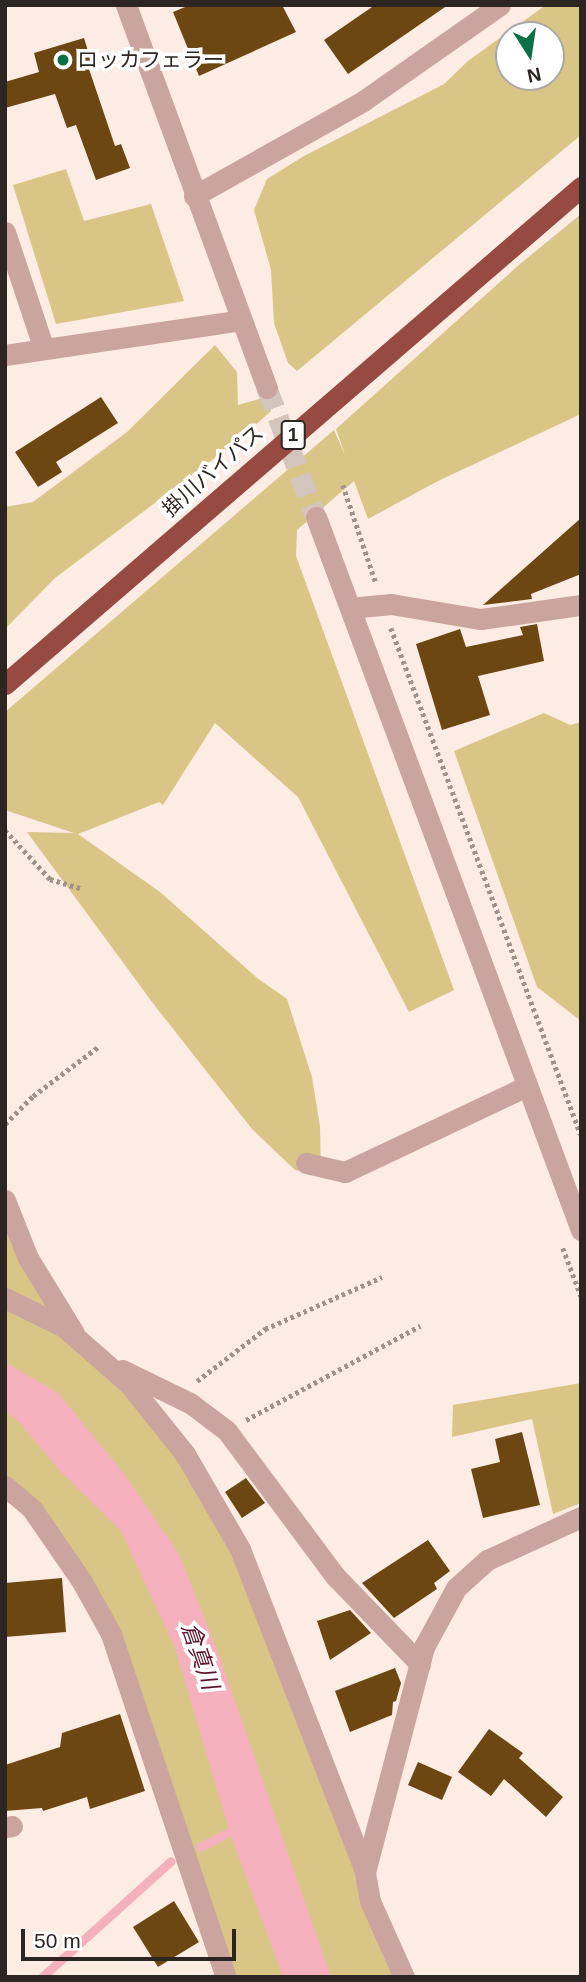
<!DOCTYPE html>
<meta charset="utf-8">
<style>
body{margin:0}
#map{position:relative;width:586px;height:1982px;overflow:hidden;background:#fdece3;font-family:Arial,"Noto Sans JP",sans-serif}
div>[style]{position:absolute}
.green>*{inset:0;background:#d9c686}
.water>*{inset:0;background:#f5b0be}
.stream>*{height:9px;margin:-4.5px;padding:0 4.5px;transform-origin:4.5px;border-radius:4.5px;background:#f5b0be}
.building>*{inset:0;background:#6c4712}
.minor-tunnel>*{height:21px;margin-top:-10.5px;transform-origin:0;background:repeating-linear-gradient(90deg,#d3c4bc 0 21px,transparent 0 31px)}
.path>*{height:4.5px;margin-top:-2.25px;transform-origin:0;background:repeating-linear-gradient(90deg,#9e928b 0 3.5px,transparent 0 7px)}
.minor>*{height:21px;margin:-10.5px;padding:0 10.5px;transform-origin:10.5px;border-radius:10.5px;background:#caa49e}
.highway>*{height:21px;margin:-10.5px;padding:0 10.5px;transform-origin:10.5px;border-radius:10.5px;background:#964a42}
.dots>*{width:19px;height:19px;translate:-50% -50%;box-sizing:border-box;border:4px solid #fff;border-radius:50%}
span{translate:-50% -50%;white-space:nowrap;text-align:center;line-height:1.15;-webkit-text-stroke:7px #fff;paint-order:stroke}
.shield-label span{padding:2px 5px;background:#fff;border:2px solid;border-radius:5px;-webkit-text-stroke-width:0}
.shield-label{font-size:19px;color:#2c2522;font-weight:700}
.poi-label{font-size:21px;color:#2c2522}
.left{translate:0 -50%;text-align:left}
.street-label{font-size:21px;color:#2c2522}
.water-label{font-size:23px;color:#5d132b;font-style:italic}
.frame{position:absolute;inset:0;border:7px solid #2c2522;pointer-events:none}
.north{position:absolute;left:495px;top:21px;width:70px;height:70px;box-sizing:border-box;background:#fff;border:2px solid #aba8a7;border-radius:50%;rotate:168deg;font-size:19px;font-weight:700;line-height:28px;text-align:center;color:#2c2522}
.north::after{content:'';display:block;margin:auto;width:24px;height:32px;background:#0b7046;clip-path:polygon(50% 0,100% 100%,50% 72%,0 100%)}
.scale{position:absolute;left:21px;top:1929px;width:215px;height:32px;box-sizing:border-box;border:4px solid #2c2522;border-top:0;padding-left:9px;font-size:21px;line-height:24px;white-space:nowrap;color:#2c2522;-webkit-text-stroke:5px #fff;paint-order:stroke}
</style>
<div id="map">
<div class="green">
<i style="clip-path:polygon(evenodd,546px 5px,581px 5px,581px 135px,297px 371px,288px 363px,274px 323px,271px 270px,254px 210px,267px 179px,304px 156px,444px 84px,468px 61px,546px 5px,509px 35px,551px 35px,551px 77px,509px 77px,509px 35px)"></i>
<i style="clip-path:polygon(66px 169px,84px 221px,151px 204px,184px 301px,56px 324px,13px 185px)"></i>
<i style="clip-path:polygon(581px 214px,581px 414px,438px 481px,368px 519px,354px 481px,297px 530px,296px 556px,454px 990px,409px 1012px,298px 797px,215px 723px,163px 805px,159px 802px,78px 834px,160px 892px,257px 978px,287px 999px,312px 1077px,320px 1126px,321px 1175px,295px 1170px,252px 1129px,155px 1006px,27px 832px,74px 833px,5px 810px,5px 712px,334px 430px,345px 455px,336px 429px,520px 264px)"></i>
<i style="clip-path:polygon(215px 345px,237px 372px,238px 405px,267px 397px,271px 411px,240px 439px,55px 578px,5px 629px,5px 507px,33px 502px,127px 432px)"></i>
<i style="clip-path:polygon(544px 713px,570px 725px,581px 722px,581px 1021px,537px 987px,454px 751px)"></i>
<i style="clip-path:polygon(5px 1222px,52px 1310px,5px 1288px)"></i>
<i style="clip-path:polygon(5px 1303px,64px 1327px,167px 1431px,257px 1591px,398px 1977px,226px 1977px,111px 1634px,5px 1486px)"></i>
<i style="clip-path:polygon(581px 1383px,581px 1503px,553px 1514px,532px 1419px,452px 1437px,453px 1405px)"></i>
</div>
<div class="water">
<i style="clip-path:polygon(5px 1362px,58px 1393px,125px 1475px,179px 1554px,218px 1652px,331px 1977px,283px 1977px,230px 1833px,175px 1648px,121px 1531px,60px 1471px,20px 1423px,5px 1411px)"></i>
</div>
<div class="stream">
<i style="left:200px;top:1847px;width:44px;rotate:-27.1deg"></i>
<i style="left:42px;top:1977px;width:173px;rotate:-42deg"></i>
</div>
<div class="building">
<i style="clip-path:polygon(190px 5px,282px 5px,296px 32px,199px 76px,173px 12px)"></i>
<i style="clip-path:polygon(375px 5px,448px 5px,348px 74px,324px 40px)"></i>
<i style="clip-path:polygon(84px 38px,93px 67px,89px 69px,115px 146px,121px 144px,130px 168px,96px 180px,76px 125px,67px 128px,55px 94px,5px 108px,5px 82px,39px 72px,34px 53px)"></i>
<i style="clip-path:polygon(101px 397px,118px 423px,56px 462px,62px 472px,38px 487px,15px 452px)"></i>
<i style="clip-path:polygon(581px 518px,581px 574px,531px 594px,532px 599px,483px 605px)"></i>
<i style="clip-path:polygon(537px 624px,544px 661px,478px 676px,490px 715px,442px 730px,416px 644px,460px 629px,466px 647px,523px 635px,520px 627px)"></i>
<i style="clip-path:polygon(522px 1432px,540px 1505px,483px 1518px,471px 1469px,500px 1462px,495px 1439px)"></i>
<i style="clip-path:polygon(246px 1478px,265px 1503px,242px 1518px,225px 1492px)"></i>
<i style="clip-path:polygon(428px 1540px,450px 1571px,434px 1583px,437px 1589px,394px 1618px,362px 1583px)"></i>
<i style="clip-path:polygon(62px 1578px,66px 1632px,5px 1637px,5px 1583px)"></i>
<i style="clip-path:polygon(350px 1610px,371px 1633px,330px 1660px,317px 1621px)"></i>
<i style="clip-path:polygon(395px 1668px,401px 1683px,396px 1701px,393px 1702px,392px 1715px,350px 1732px,335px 1691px)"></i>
<i style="clip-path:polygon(120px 1714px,145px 1791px,90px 1809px,87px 1797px,43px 1811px,42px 1808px,5px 1811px,5px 1765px,60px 1747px,62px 1733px)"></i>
<i style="clip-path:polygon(489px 1729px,523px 1753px,519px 1758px,563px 1797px,546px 1817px,504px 1779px,491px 1796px,458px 1772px)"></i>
<i style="clip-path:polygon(418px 1762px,452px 1777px,442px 1800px,408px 1785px)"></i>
<i style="clip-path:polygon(174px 1901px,199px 1942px,158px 1967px,133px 1927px)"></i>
</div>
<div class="minor-tunnel">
<i style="left:267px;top:388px;width:138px;rotate:69.2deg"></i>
</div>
<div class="path">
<i style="left:343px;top:485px;width:103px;rotate:71.4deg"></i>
<i style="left:391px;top:628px;width:541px;rotate:69.46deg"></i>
<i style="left:5px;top:830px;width:67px;rotate:47.4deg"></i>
<i style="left:50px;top:879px;width:34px;rotate:17deg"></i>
<i style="left:5px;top:1124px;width:40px;rotate:-45deg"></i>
<i style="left:33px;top:1096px;width:83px;rotate:-37.1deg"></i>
<i style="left:563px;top:1248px;width:51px;rotate:69.4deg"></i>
<i style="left:197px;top:1381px;width:86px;rotate:-37.4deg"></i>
<i style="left:265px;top:1329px;width:128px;rotate:-24deg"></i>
<i style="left:246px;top:1420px;width:198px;rotate:-28.4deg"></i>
</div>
<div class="minor">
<i style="left:126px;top:5px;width:408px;rotate:69.8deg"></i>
<i style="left:194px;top:196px;width:194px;rotate:-29.3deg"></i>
<i style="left:363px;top:101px;width:167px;rotate:-35deg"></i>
<i style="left:5px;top:232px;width:123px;rotate:71.6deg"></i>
<i style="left:5px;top:355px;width:239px;rotate:-8.4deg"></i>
<i style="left:316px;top:517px;width:761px;rotate:69.61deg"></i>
<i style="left:350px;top:608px;width:41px;rotate:-5.6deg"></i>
<i style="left:391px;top:604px;width:91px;rotate:9.5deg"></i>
<i style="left:481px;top:619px;width:101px;rotate:-8deg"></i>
<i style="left:306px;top:1163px;width:40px;rotate:13deg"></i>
<i style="left:345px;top:1172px;width:201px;rotate:-25.3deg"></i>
<i style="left:5px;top:1200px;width:62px;rotate:68.4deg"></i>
<i style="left:28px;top:1258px;width:88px;rotate:58.5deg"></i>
<i style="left:5px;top:1298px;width:66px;rotate:26.2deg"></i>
<i style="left:64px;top:1327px;width:86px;rotate:41.2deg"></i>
<i style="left:129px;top:1384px;width:90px;rotate:51.3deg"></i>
<i style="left:185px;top:1454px;width:110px;rotate:59.9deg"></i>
<i style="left:240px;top:1549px;width:346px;rotate:68.8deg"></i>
<i style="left:122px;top:1370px;width:76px;rotate:25.9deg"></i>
<i style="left:190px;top:1403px;width:46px;rotate:37.1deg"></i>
<i style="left:227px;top:1431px;width:182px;rotate:53.3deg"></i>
<i style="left:336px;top:1577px;width:121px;rotate:46deg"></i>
<i style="left:5px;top:1486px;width:35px;rotate:40deg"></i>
<i style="left:32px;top:1509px;width:86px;rotate:55.4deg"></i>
<i style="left:81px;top:1580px;width:62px;rotate:60.9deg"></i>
<i style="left:111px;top:1634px;width:362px;rotate:71.5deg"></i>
<i style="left:5px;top:1827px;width:7px;rotate:-8deg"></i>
<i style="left:404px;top:1977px;width:83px;rotate:-114.1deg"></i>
<i style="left:370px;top:1901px;width:29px;rotate:-100deg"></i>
<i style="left:365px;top:1872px;width:233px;rotate:-75.3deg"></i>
<i style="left:424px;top:1647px;width:67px;rotate:-61.5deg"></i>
<i style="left:456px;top:1588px;width:42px;rotate:-42.1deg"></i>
<i style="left:487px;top:1560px;width:103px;rotate:-24.6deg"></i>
</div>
<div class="highway">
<i style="left:5px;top:684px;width:761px;rotate:-40.79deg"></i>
</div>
<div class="dots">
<i style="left:63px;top:60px;background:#0b7046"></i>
</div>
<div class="shield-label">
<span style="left:293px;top:435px">1</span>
</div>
<div class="poi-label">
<span class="left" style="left:77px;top:60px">ロッカフェラー</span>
</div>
<div class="street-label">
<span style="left:213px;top:471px;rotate:-41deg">掛川バイパス</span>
</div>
<div class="water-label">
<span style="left:200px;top:1656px;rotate:71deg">倉真川</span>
</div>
<div class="frame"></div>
<div class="north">N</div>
<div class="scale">50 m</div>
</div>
